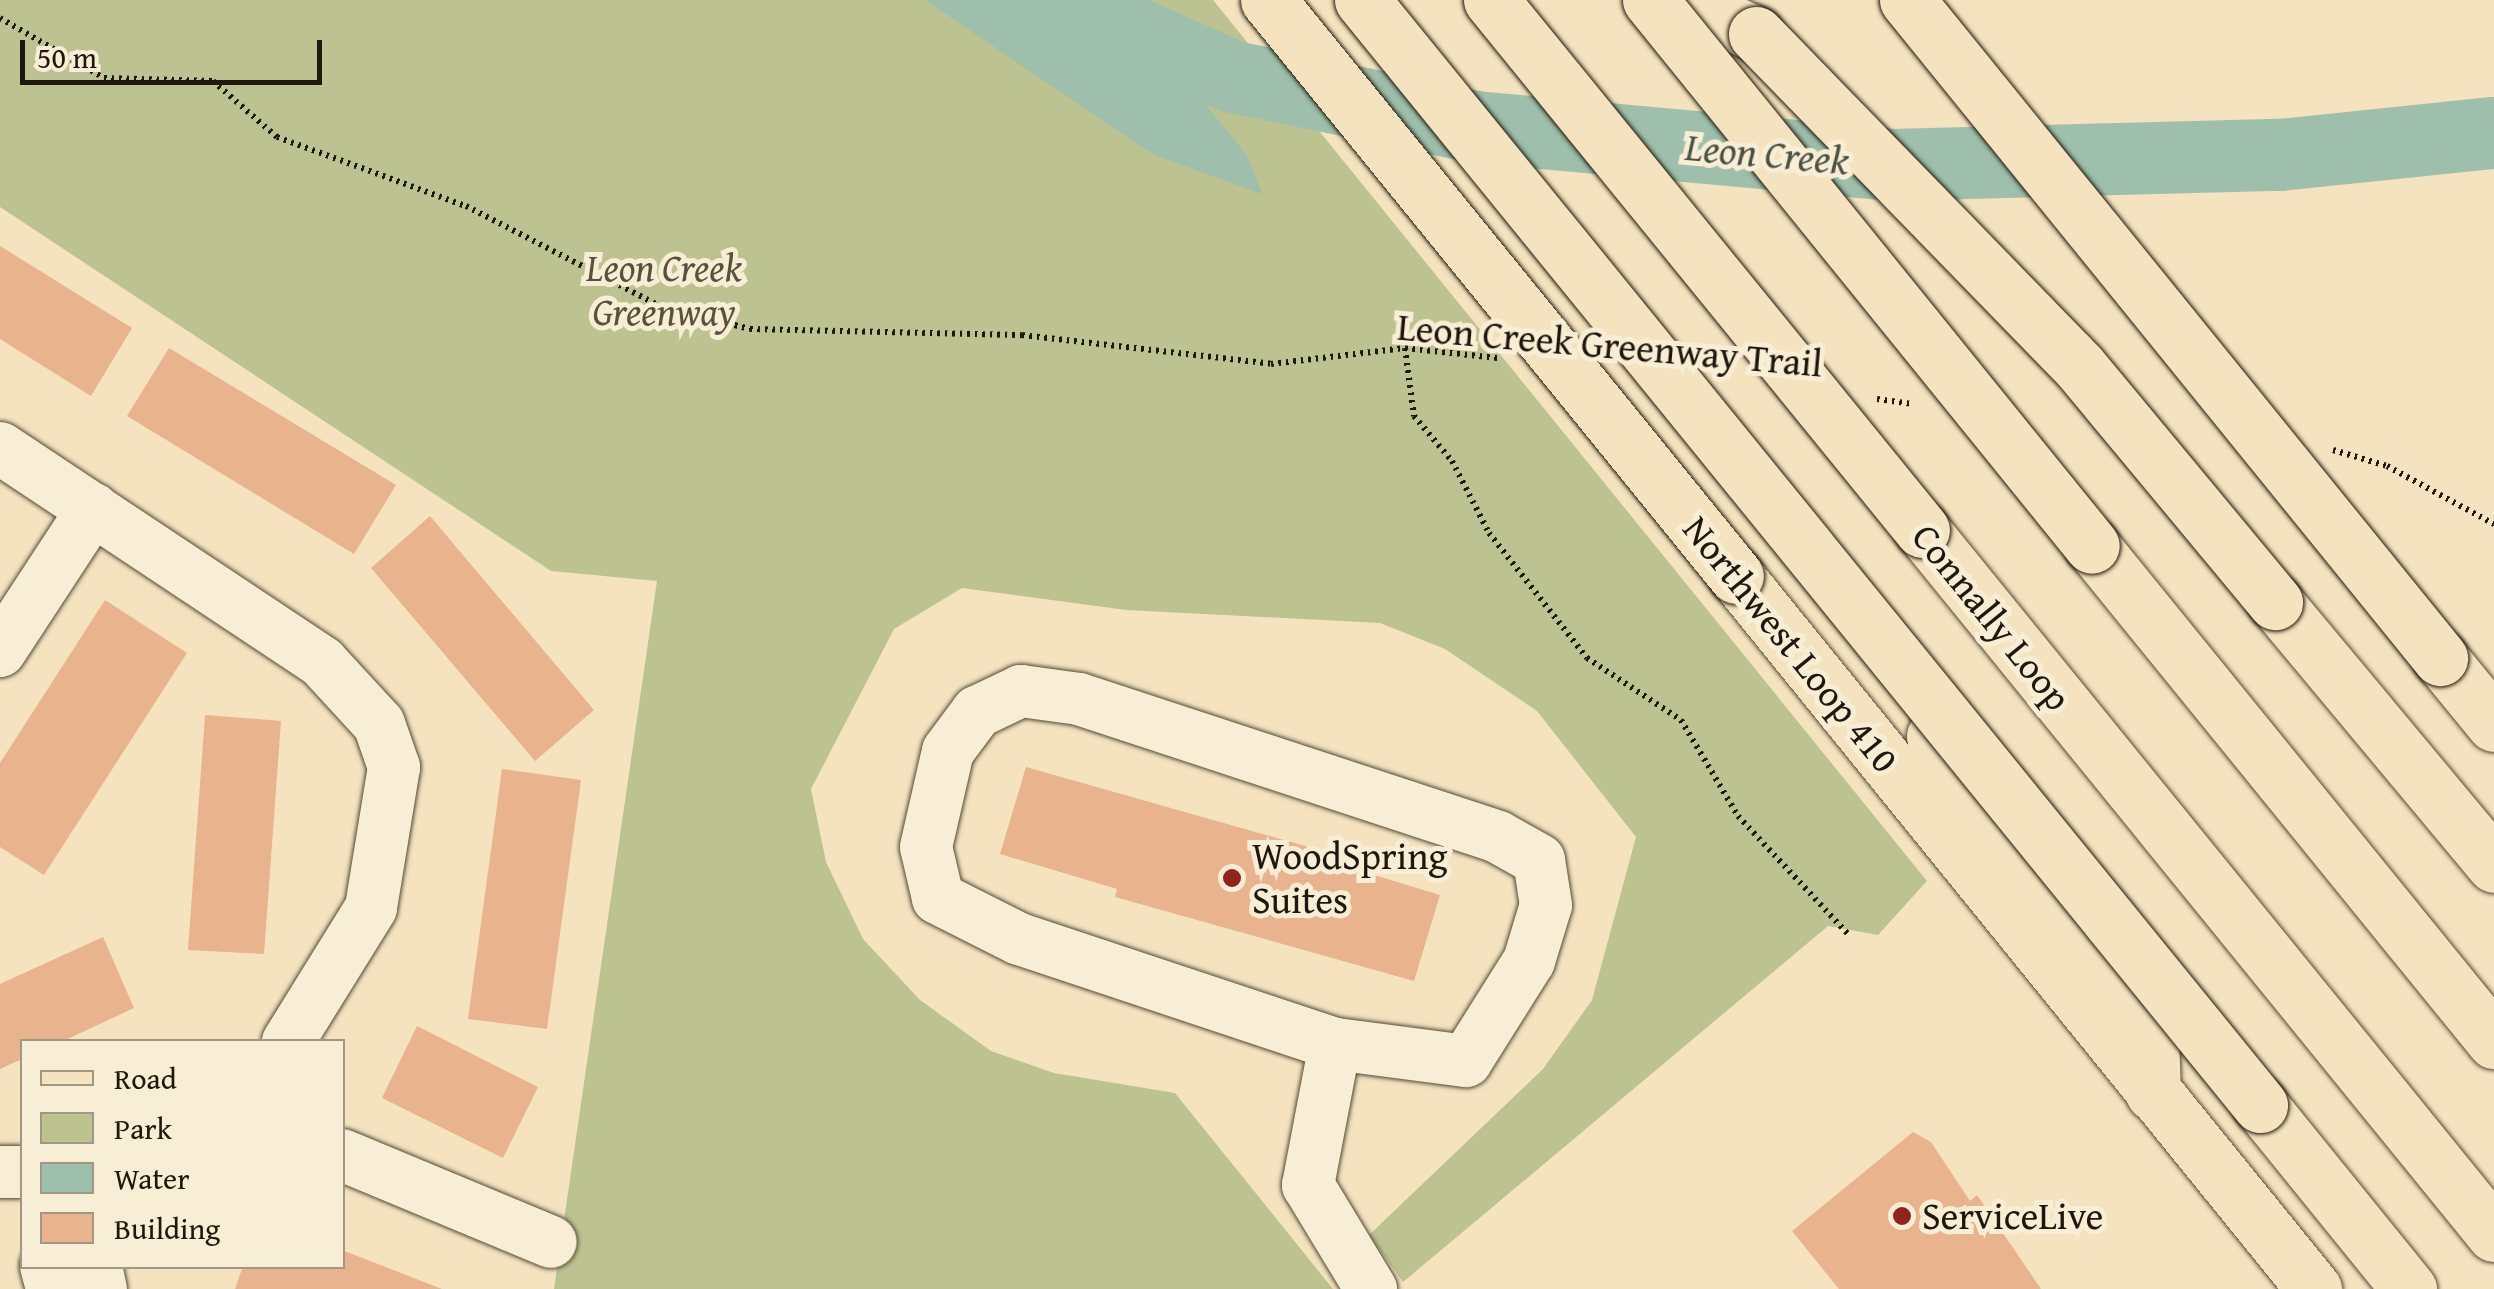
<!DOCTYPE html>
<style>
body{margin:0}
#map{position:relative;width:2494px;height:1289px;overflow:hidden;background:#f4e3be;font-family:"Gentium Book Plus",serif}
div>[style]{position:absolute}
.green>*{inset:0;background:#bcc391}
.water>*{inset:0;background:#9dbfab}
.river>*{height:72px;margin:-36px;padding:0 36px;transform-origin:36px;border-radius:36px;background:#9dbfab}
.building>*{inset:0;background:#e8b38d}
.path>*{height:6px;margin-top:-3px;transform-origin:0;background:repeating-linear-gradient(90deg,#1f170d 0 2.5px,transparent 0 7.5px)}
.roads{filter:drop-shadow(0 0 2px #544a39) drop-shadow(0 0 2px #544a39)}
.minor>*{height:52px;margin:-26px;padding:0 26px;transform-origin:26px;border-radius:26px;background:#f8edd5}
.major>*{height:55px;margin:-27.5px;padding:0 27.5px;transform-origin:27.5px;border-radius:27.5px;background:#f4e3be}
.highway>*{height:55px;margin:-27.5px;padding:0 27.5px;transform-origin:27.5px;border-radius:27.5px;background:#f4e3be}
.bridges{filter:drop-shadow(0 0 2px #1f170d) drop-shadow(0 0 2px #1f170d)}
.major-bridge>*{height:55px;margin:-27.5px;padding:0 27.5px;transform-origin:27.5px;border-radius:27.5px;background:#f4e3be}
.highway-bridge>*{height:55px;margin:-27.5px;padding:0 27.5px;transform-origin:27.5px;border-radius:27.5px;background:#f4e3be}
.dots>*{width:28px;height:28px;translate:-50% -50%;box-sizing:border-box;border:5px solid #f8edd5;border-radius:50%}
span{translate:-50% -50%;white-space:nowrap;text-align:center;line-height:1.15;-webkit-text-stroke:10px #f8edd5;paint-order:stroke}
.park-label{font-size:38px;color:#56533b;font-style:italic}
.street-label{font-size:38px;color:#1f170d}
.poi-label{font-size:38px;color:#1f170d}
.left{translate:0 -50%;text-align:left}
.water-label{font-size:40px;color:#4b5244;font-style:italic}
.legend{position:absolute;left:20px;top:1039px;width:325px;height:230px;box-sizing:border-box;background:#f8edd5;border:2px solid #a19785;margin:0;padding:12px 18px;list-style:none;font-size:30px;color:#1f170d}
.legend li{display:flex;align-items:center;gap:20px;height:50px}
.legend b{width:50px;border:2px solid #a19785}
.scale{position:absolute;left:20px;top:40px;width:302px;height:45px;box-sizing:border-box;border:5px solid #1f170d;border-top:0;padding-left:12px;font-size:30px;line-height:35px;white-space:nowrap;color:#1f170d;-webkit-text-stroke:8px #f8edd5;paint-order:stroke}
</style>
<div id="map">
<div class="green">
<i style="clip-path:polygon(0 0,1213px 0,1927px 881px,1878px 935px,1828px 926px,1403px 1282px,1369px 1235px,1543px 1069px,1592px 1000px,1636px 837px,1537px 711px,1445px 649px,1380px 623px,1126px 610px,962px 588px,894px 629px,811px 789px,826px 862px,863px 939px,920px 1000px,991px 1051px,1054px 1073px,1175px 1093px,1333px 1289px,554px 1289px,657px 581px,551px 571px,0 207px)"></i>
</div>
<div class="water">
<i style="clip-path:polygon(925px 0,1119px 0,1247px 155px,1262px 194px,1152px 154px)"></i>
</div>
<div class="river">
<i style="left:1060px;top:0;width:190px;rotate:23.9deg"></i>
<i style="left:1234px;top:77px;width:247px;rotate:11.7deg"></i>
<i style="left:1476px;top:127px;width:417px;rotate:5.2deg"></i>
<i style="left:1891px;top:165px;width:389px;rotate:-1.5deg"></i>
<i style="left:2280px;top:155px;width:215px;rotate:-5.9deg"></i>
</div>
<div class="building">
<i style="clip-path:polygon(0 246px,132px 328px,91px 396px,0 339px)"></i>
<i style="clip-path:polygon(169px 348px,396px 485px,354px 554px,127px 416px)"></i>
<i style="clip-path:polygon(430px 516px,594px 710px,535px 761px,371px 568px)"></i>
<i style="clip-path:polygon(105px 600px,187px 653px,44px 875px,0 847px,0 763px)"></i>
<i style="clip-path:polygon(205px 715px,281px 721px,264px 954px,188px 950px)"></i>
<i style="clip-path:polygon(1026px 767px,1351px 859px,1348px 867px,1440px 895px,1414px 981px,1115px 897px,1117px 889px,1000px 854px)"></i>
<i style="clip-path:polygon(502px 769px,581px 780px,547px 1029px,468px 1019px)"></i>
<i style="clip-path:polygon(103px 937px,134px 1008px,61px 1042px,22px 1042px,22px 1059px,0 1069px,0 984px)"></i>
<i style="clip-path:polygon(417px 1026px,538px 1087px,503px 1158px,382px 1098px)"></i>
<i style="clip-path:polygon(1913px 1132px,1931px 1142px,1970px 1201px,1977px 1195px,2041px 1289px,1839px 1289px,1792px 1231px)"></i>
<i style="clip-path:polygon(342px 1250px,442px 1289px,235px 1289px,243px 1266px,342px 1266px)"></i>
</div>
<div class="path">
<i style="left:0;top:18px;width:120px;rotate:30deg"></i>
<i style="left:104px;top:78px;width:109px;rotate:1.6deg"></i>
<i style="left:213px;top:81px;width:85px;rotate:41.2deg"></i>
<i style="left:277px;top:137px;width:201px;rotate:20.1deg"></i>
<i style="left:466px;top:206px;width:220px;rotate:27.3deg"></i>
<i style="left:662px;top:307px;width:91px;rotate:14deg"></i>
<i style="left:750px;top:329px;width:272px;rotate:1.3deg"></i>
<i style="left:1022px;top:335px;width:251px;rotate:6.6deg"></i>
<i style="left:1271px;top:364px;width:135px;rotate:-6.8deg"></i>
<i style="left:1405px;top:348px;width:93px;rotate:6.2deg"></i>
<i style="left:1405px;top:348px;width:69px;rotate:82.5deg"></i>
<i style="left:1414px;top:416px;width:59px;rotate:49.8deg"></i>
<i style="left:1452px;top:461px;width:81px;rotate:62.8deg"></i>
<i style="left:1489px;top:533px;width:159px;rotate:51.9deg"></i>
<i style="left:1587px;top:658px;width:113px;rotate:33.4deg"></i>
<i style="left:1681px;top:720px;width:112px;rotate:59.3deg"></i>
<i style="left:1738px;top:816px;width:164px;rotate:47deg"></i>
<i style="left:1877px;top:399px;width:37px;rotate:8deg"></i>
<i style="left:2333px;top:450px;width:56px;rotate:16.5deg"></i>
<i style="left:2387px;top:466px;width:122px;rotate:28.5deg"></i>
</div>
<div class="roads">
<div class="minor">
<i style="left:0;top:448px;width:387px;rotate:33.6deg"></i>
<i style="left:322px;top:662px;width:84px;rotate:47.4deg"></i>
<i style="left:379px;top:724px;width:46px;rotate:70.8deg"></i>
<i style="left:394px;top:767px;width:143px;rotate:99.3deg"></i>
<i style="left:371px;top:908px;width:158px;rotate:121.8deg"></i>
<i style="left:0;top:651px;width:170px;rotate:-56.8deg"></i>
<i style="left:1021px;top:691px;width:59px;rotate:7.9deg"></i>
<i style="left:1079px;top:699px;width:441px;rotate:18.2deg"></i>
<i style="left:1498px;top:837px;width:47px;rotate:29.3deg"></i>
<i style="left:1539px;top:860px;width:46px;rotate:81.2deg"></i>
<i style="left:1546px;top:905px;width:59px;rotate:106.9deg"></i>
<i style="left:1529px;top:961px;width:118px;rotate:122.2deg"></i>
<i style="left:1466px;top:1061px;width:132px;rotate:-172.6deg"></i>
<i style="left:1335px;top:1044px;width:333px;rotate:-161.6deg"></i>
<i style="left:1019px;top:939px;width:91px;rotate:-153.2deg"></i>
<i style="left:938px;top:898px;width:52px;rotate:-103.2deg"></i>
<i style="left:926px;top:847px;width:98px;rotate:-77.1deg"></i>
<i style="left:948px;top:751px;width:49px;rotate:-53.4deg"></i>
<i style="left:977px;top:712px;width:49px;rotate:-25.5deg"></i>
<i style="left:1335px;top:1044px;width:144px;rotate:100.8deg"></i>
<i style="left:1308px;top:1185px;width:122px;rotate:58.8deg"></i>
<i style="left:342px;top:1155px;width:226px;rotate:22.6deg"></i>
<i style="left:0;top:1172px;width:22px"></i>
<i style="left:46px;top:1266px;width:24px;rotate:75deg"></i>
<i style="left:96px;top:1266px;width:24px;rotate:78deg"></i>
</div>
<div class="major">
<i style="left:1736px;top:576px;width:918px;rotate:50.97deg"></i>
<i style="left:2440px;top:658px;width:85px;rotate:50.7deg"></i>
</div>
<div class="highway">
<i style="left:1681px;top:0;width:82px;rotate:24.4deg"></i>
<i style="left:1922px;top:530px;width:907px;rotate:50.91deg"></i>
<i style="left:2092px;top:546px;width:638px;rotate:50.92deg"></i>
<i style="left:2275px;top:602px;width:342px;rotate:50.2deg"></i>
<i style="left:1934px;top:736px;width:369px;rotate:53.9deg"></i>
<i style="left:2151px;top:1034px;width:59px;rotate:88.1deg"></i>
<i style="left:2260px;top:1105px;width:237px;rotate:51deg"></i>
</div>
</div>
<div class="bridges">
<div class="major-bridge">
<i style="left:1268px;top:0;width:742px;rotate:50.91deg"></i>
<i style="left:1907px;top:0;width:847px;rotate:50.99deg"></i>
</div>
<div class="highway-bridge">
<i style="left:1362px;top:0;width:1424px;rotate:50.9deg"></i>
<i style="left:1491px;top:0;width:683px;rotate:50.88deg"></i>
<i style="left:1650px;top:0;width:702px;rotate:51.01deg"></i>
<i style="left:1756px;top:34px;width:463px;rotate:45.8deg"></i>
<i style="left:2079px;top:366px;width:307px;rotate:50.3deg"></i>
</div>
</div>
<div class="dots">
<i style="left:1232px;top:878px;background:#8f2418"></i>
<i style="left:1902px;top:1216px;background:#8f2418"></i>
</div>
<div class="park-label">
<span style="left:664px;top:290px">Leon Creek<br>Greenway</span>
</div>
<div class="street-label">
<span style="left:1610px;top:345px;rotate:5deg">Leon Creek Greenway Trail</span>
<span style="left:1992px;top:617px;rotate:51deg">Connally Loop</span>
<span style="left:1791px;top:644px;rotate:51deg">Northwest Loop 410</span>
</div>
<div class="poi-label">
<span class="left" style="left:1252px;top:878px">WoodSpring<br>Suites</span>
<span class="left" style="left:1922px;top:1216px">ServiceLive</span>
</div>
<div class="water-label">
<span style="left:1767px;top:153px;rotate:5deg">Leon Creek</span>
</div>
<ul class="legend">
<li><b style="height:12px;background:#f4e3be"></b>Road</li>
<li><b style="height:28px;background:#bcc391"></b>Park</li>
<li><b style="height:28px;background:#9dbfab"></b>Water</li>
<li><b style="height:28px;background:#e8b38d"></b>Building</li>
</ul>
<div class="scale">50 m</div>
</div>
